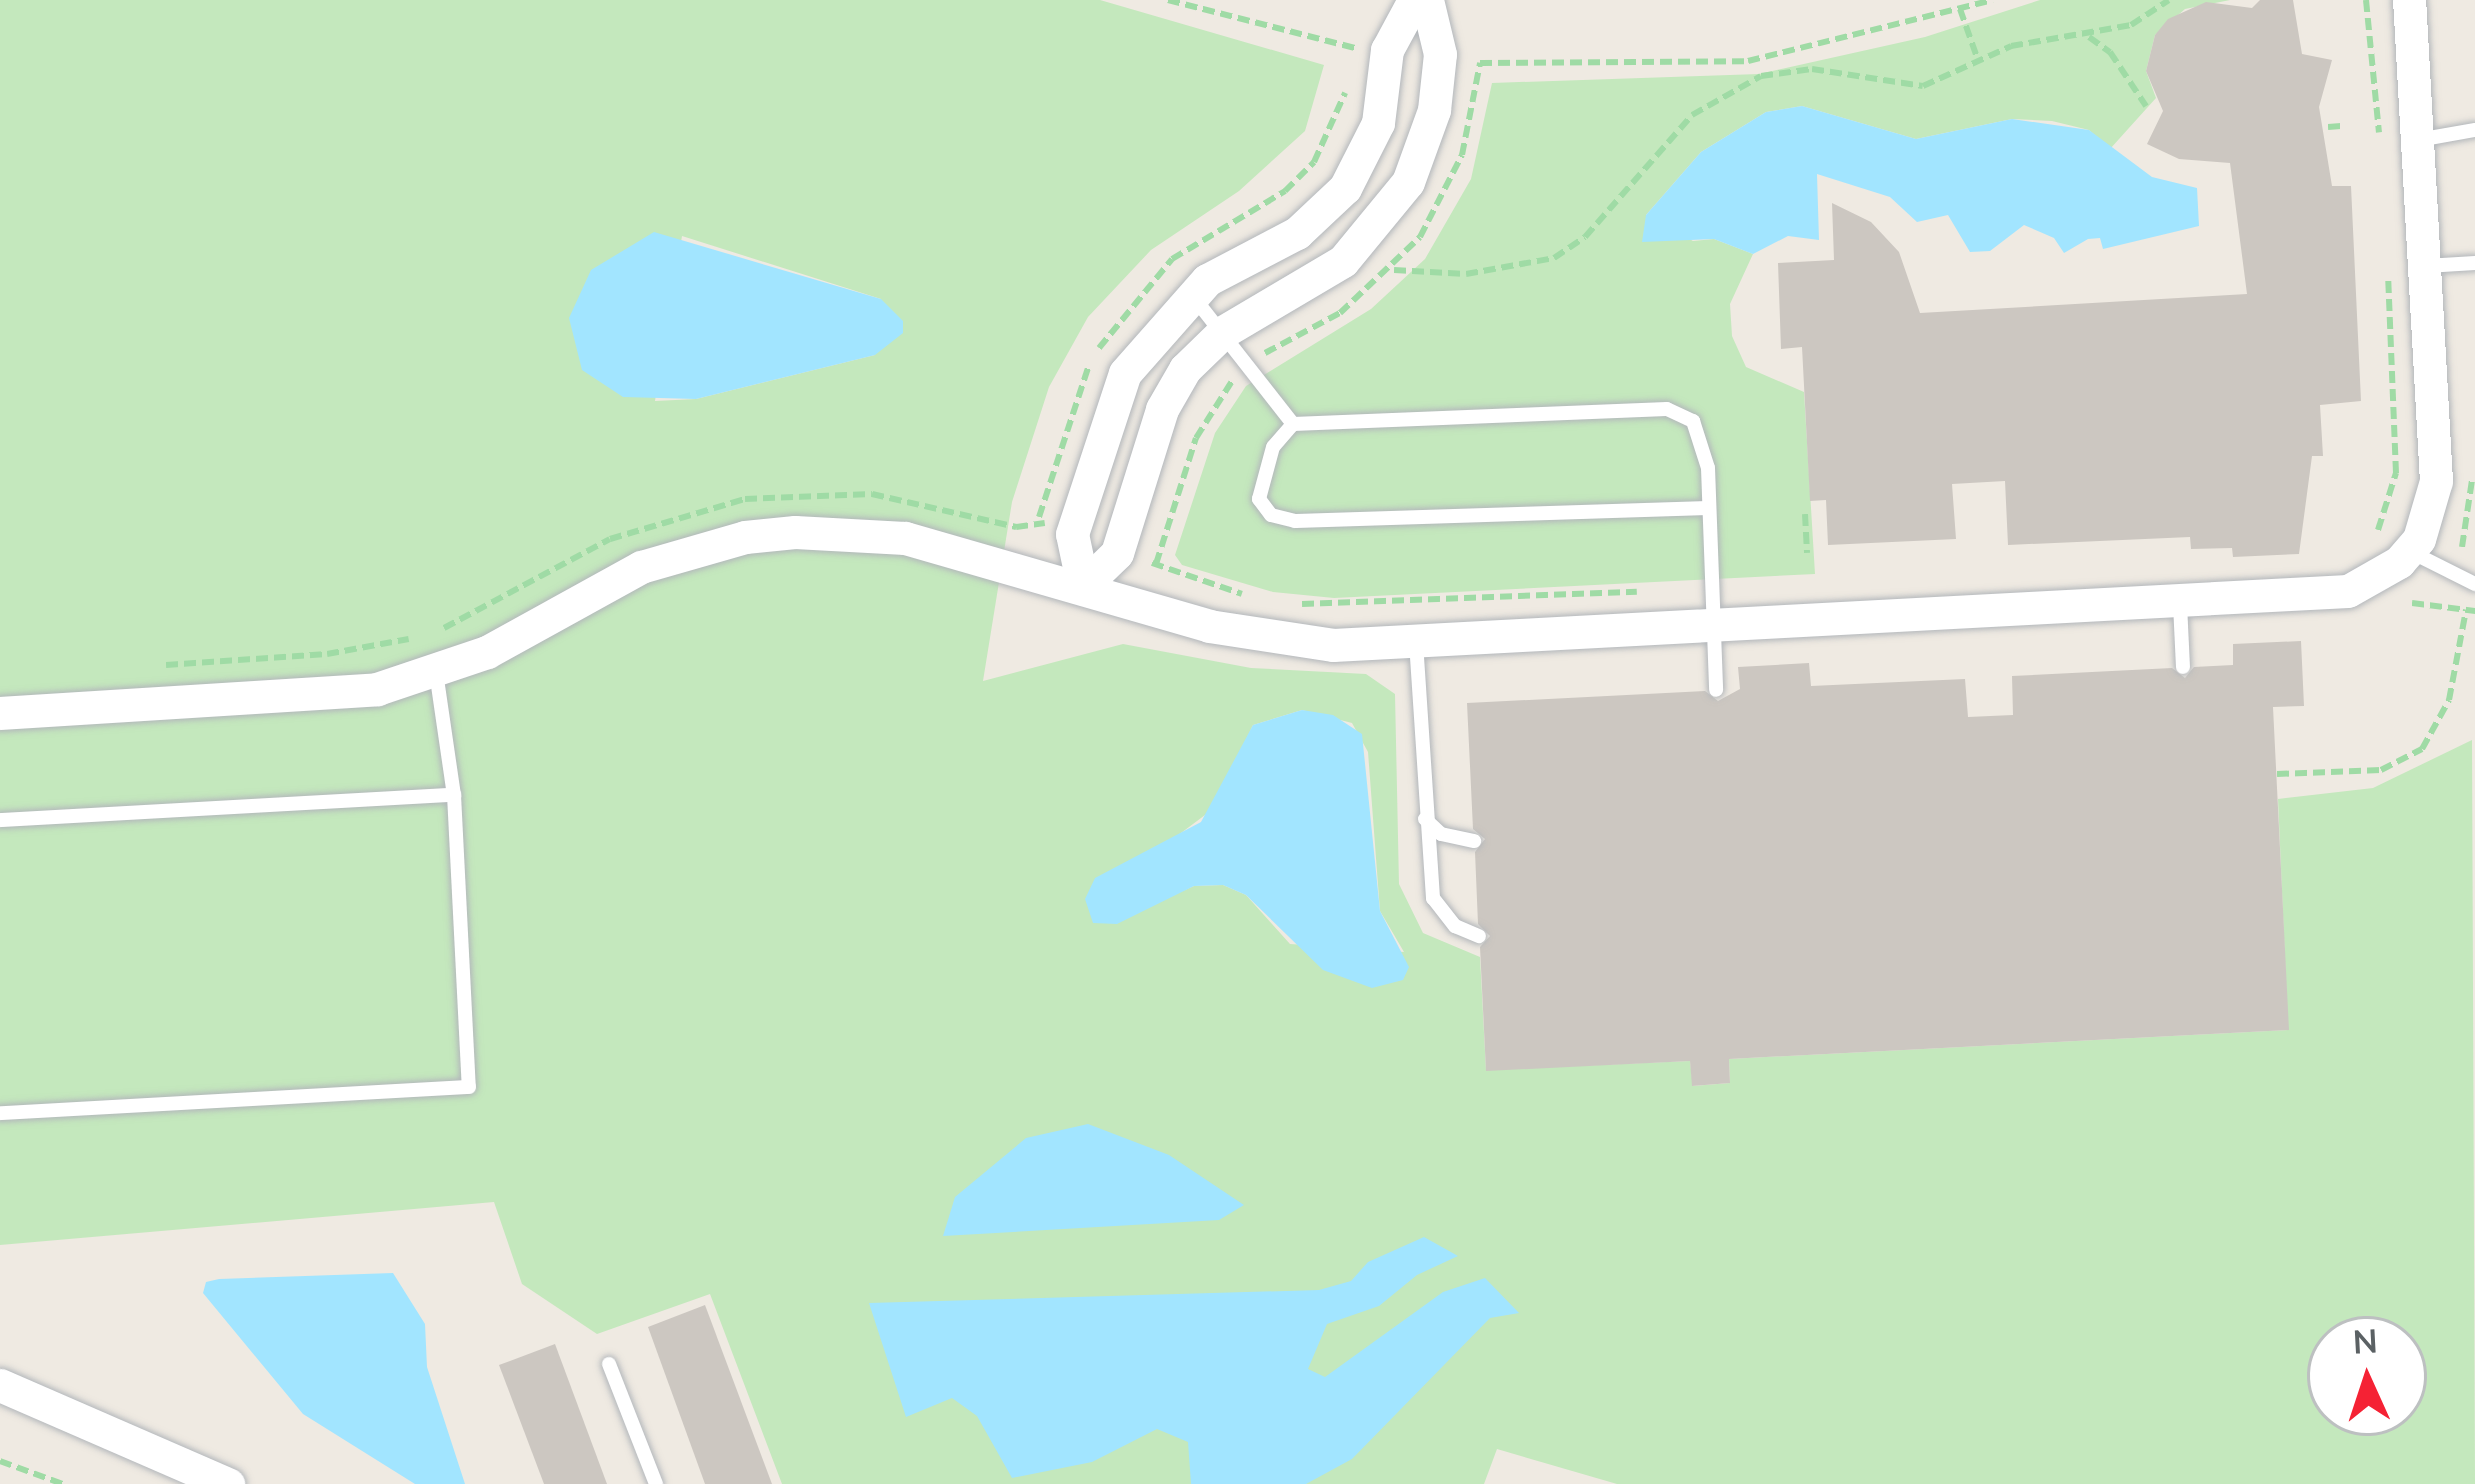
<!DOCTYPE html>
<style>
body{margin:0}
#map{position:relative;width:2475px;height:1484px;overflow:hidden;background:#efeae2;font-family:"Nunito Sans",sans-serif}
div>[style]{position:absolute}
.green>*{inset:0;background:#c4e8bd}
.water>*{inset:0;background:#a2e5ff}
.building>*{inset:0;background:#ccc7c1}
.path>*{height:6px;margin-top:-3px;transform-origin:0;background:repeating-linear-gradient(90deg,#9fdba5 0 12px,transparent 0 18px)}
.roads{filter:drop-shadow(0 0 3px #b3b7bb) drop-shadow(0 0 3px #b3b7bb)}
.service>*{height:14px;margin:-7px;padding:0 7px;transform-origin:7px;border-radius:7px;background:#fff}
.tertiary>*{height:33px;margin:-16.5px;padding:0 16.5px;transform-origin:16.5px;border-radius:16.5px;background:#fff}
span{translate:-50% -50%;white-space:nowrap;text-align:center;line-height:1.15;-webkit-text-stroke:9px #fff;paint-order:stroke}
.north{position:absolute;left:2307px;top:1316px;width:120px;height:120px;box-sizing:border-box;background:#fff;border:3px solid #bdc0c1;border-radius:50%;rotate:357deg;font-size:33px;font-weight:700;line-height:48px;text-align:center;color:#5b6164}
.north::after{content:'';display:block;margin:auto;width:42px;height:54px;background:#f52234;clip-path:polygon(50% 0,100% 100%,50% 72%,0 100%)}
</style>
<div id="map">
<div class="green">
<i style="clip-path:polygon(evenodd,0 0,1100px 0,1324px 65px,1305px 131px,1239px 191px,1151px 250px,1088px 317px,1049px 387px,1012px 502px,983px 681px,1123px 644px,1251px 668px,1366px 674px,1395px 694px,1399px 884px,1423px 933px,1480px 957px,1486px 1070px,1690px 1061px,1693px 1086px,1730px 1083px,1729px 1059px,2288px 1030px,2278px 799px,2373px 788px,2472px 740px,2475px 1484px,1617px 1484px,1497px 1449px,1484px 1484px,782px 1484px,710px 1294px,597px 1334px,522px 1284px,494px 1202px,0 1245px,0 0,682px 236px,881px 299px,875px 355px,696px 399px,655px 401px,682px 236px,0 0,1302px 710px,1352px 723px,1368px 752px,1380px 911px,1404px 952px,1290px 944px,1246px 895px,1223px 885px,1194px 886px,1166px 898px,1177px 836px,1213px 809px,1253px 725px,1302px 710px,0 0,2331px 1340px,2403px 1340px,2403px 1412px,2331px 1412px,2331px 1340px)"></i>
<i style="clip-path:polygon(2040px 0,2230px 0,2185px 9px,2155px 35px,2146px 71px,2156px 98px,2110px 149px,2089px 130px,2052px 121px,2012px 119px,1916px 139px,1802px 106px,1766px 112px,1701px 152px,1646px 215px,1693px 241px,1714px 239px,1753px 254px,1730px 304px,1732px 336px,1746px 367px,1804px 392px,1815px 574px,1334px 598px,1273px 592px,1182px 565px,1175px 555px,1215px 433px,1246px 386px,1371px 309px,1425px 259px,1471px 179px,1492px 83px,1759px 74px,1925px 37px)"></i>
</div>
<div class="water">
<i style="clip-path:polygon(1802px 106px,1916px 139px,2012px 119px,2089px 130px,2152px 177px,2197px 188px,2199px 226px,2103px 249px,2100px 238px,2088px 239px,2064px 253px,2054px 238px,2024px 225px,1990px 251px,1970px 252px,1948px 215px,1917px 222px,1890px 197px,1817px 174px,1819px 240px,1788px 236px,1753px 254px,1714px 239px,1642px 242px,1646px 215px,1701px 152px,1766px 112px)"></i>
<i style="clip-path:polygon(654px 232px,881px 299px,903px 321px,903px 333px,875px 355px,696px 399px,623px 397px,582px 370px,569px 318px,591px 270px)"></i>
<i style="clip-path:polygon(1302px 710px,1333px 715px,1362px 734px,1380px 911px,1409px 967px,1403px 980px,1372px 988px,1323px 970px,1246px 895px,1223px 885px,1194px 886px,1117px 924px,1093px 923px,1085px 899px,1095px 878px,1201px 822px,1253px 725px)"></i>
<i style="clip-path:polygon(1088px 1124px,1169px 1155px,1244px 1205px,1219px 1220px,943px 1236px,955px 1197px,1026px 1138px)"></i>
<i style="clip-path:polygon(1424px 1237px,1458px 1256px,1417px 1275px,1379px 1306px,1327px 1324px,1308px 1369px,1325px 1377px,1443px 1292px,1485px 1278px,1519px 1313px,1490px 1318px,1352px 1459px,1306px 1484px,1191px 1484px,1188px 1442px,1157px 1429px,1092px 1462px,1012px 1478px,977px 1416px,952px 1398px,906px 1417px,869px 1303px,1319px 1290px,1351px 1281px,1368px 1262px)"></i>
<i style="clip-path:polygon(393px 1273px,425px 1324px,427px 1367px,465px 1484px,415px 1484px,303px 1414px,203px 1293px,206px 1282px,219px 1279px)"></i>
</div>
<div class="building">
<i style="clip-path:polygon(2260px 0,2293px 0,2302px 54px,2332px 60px,2319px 107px,2332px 186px,2351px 186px,2361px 401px,2320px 405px,2323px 456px,2312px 456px,2299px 554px,2233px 557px,2232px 548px,2191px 549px,2190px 537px,2008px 545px,2005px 481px,1952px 484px,1956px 539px,1828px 545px,1826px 500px,1810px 501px,1802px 347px,1781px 349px,1778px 263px,1834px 260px,1832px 203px,1871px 222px,1899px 252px,1920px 313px,2247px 294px,2230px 163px,2179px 159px,2147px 144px,2163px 111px,2146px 71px,2155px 35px,2168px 19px,2206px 2px,2252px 8px)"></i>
<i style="clip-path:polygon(2301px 641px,2304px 706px,2273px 707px,2289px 1030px,1729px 1059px,1730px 1083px,1692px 1086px,1690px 1061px,1486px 1071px,1480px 947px,1490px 936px,1478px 924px,1475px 852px,1485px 839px,1473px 829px,1467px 703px,1705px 691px,1718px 701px,1740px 689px,1738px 667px,1809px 663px,1811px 686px,1965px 679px,1968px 717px,2013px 715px,2012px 676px,2172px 668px,2185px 678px,2194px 667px,2233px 665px,2233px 644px)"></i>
<i style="clip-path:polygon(705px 1305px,772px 1484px,705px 1484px,648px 1327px)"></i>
<i style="clip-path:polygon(555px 1344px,607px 1484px,544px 1484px,499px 1365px)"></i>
</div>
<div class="path">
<i style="left:1168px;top:0;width:193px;rotate:14.4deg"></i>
<i style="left:2366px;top:0;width:133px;rotate:84.4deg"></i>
<i style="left:1960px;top:9px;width:54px;rotate:70.6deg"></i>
<i style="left:2089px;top:37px;width:26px;rotate:36deg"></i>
<i style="left:2110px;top:52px;width:65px;rotate:56.3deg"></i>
<i style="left:1480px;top:63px;width:268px;rotate:-0.4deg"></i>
<i style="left:1748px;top:61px;width:252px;rotate:-14deg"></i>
<i style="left:2328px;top:127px;width:13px;rotate:-4deg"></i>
<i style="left:1394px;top:270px;width:72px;rotate:3.2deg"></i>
<i style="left:1466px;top:274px;width:89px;rotate:-10.3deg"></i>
<i style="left:1554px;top:258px;width:37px;rotate:-34deg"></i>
<i style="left:1585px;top:237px;width:162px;rotate:-48.7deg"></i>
<i style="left:1692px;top:115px;width:79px;rotate:-29.5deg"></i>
<i style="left:1761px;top:76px;width:51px;rotate:-7.8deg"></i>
<i style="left:1812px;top:69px;width:112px;rotate:8.7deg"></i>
<i style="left:1923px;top:86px;width:97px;rotate:-24.4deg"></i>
<i style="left:2011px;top:46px;width:122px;rotate:-9.9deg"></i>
<i style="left:2131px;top:25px;width:45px;rotate:-33.3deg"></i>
<i style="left:1099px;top:348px;width:115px;rotate:-50.6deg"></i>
<i style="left:1172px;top:259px;width:132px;rotate:-31deg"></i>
<i style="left:1285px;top:191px;width:41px;rotate:-45deg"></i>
<i style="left:1314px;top:162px;width:76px;rotate:-65.8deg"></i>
<i style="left:1265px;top:353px;width:85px;rotate:-28.1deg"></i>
<i style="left:1340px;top:313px;width:110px;rotate:-43.5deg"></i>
<i style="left:1420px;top:237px;width:92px;rotate:-62.9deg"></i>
<i style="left:1462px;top:155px;width:94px;rotate:-78.9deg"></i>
<i style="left:1805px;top:514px;width:39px;rotate:87deg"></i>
<i style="left:1039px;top:517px;width:160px;rotate:-71.8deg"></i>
<i style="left:2378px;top:530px;width:60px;rotate:-72.5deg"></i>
<i style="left:2396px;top:473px;width:196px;rotate:-92.3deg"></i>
<i style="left:2462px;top:547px;width:68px;rotate:-81.5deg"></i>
<i style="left:1152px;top:563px;width:95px;rotate:19deg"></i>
<i style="left:1156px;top:564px;width:132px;rotate:-72.4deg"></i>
<i style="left:1196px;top:438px;width:67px;rotate:-57.7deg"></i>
<i style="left:2412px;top:603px;width:64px;rotate:7.2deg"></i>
<i style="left:1302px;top:604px;width:335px;rotate:-2.1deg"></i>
<i style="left:444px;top:628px;width:188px;rotate:-28.2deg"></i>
<i style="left:610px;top:539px;width:141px;rotate:-16.5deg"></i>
<i style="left:745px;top:499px;width:127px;rotate:-2.3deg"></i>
<i style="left:872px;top:494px;width:148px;rotate:12.9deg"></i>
<i style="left:1016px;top:527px;width:29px;rotate:-8deg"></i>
<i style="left:166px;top:665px;width:161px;rotate:-3.9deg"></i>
<i style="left:327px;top:654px;width:83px;rotate:-10.4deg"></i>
<i style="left:2277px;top:774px;width:104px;rotate:-2.2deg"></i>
<i style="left:2381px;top:770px;width:46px;rotate:-27.1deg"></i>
<i style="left:2422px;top:749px;width:56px;rotate:-61.1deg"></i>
<i style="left:2449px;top:700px;width:92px;rotate:-79.3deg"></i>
<i style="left:0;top:1461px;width:67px;rotate:20.1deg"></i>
</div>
<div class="roads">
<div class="service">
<i style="left:2418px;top:140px;width:58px;rotate:-10deg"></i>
<i style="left:2426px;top:266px;width:49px;rotate:-3.5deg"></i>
<i style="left:1195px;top:299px;width:159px;rotate:51.9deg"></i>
<i style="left:1293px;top:424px;width:374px;rotate:-2.3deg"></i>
<i style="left:1667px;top:409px;width:29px;rotate:25deg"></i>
<i style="left:1693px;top:421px;width:49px;rotate:72.3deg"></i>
<i style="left:1708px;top:468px;width:222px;rotate:87.9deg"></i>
<i style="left:1293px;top:424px;width:30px;rotate:131deg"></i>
<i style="left:1273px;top:447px;width:54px;rotate:105.1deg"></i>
<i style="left:1259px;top:499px;width:20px;rotate:53deg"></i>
<i style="left:1271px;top:515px;width:25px;rotate:14deg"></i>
<i style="left:1295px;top:521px;width:414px;rotate:-1.8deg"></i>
<i style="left:2409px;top:551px;width:74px;rotate:26.6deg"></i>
<i style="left:2180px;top:604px;width:63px;rotate:87.3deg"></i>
<i style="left:1416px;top:642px;width:257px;rotate:86.2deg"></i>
<i style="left:1433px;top:898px;width:36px;rotate:52deg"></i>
<i style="left:1455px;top:926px;width:26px;rotate:23deg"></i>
<i style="left:436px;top:672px;width:124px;rotate:81.7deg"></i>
<i style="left:1425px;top:819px;width:22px;rotate:43deg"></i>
<i style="left:1441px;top:834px;width:34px;rotate:12deg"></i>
<i style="left:0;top:820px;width:455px;rotate:-3.2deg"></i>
<i style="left:454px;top:795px;width:292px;rotate:87.1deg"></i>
<i style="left:469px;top:1087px;width:470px;rotate:176.8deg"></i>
<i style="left:609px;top:1364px;width:129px;rotate:68.6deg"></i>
</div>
<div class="tertiary">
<i style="left:1083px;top:586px;width:47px;rotate:-44.1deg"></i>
<i style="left:1117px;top:553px;width:151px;rotate:-72.6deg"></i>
<i style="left:1162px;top:409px;width:46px;rotate:-60.1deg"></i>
<i style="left:1185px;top:369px;width:53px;rotate:-44.2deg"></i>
<i style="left:1223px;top:332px;width:139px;rotate:-30.6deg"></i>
<i style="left:1343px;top:261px;width:102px;rotate:-50.6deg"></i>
<i style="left:1408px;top:182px;width:77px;rotate:-70.1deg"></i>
<i style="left:1434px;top:110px;width:56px;rotate:-83.9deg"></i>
<i style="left:1440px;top:54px;width:56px;rotate:-103.5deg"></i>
<i style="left:1083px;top:586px;width:53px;rotate:-101.9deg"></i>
<i style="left:1072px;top:534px;width:169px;rotate:-71.8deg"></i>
<i style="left:1125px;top:373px;width:124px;rotate:-48.6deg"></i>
<i style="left:1207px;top:280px;width:102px;rotate:-27.6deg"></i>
<i style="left:1297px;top:233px;width:66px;rotate:-43.2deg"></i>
<i style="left:1345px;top:188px;width:73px;rotate:-63.1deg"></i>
<i style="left:1378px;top:123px;width:74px;rotate:-83deg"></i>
<i style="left:1387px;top:50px;width:57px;rotate:-61.6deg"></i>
<i style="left:0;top:713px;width:378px;rotate:-3.6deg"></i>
<i style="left:377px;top:689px;width:116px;rotate:-18.6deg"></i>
<i style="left:487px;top:652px;width:176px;rotate:-28.9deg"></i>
<i style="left:641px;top:567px;width:108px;rotate:-16.1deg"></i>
<i style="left:745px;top:537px;width:50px;rotate:-5.7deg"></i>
<i style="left:795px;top:532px;width:110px;rotate:3.1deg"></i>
<i style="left:905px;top:538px;width:316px;rotate:16.1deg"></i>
<i style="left:1209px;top:626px;width:125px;rotate:8.7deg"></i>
<i style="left:1333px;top:645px;width:1016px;rotate:-3.05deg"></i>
<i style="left:2348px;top:591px;width:59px;rotate:-29.6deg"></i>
<i style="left:2399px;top:562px;width:30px;rotate:-49deg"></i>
<i style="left:2419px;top:539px;width:60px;rotate:-73.7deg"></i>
<i style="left:2436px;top:481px;width:482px;rotate:-93.2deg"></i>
<i style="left:0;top:1385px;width:249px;rotate:23.5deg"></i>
</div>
</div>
<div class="north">N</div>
</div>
